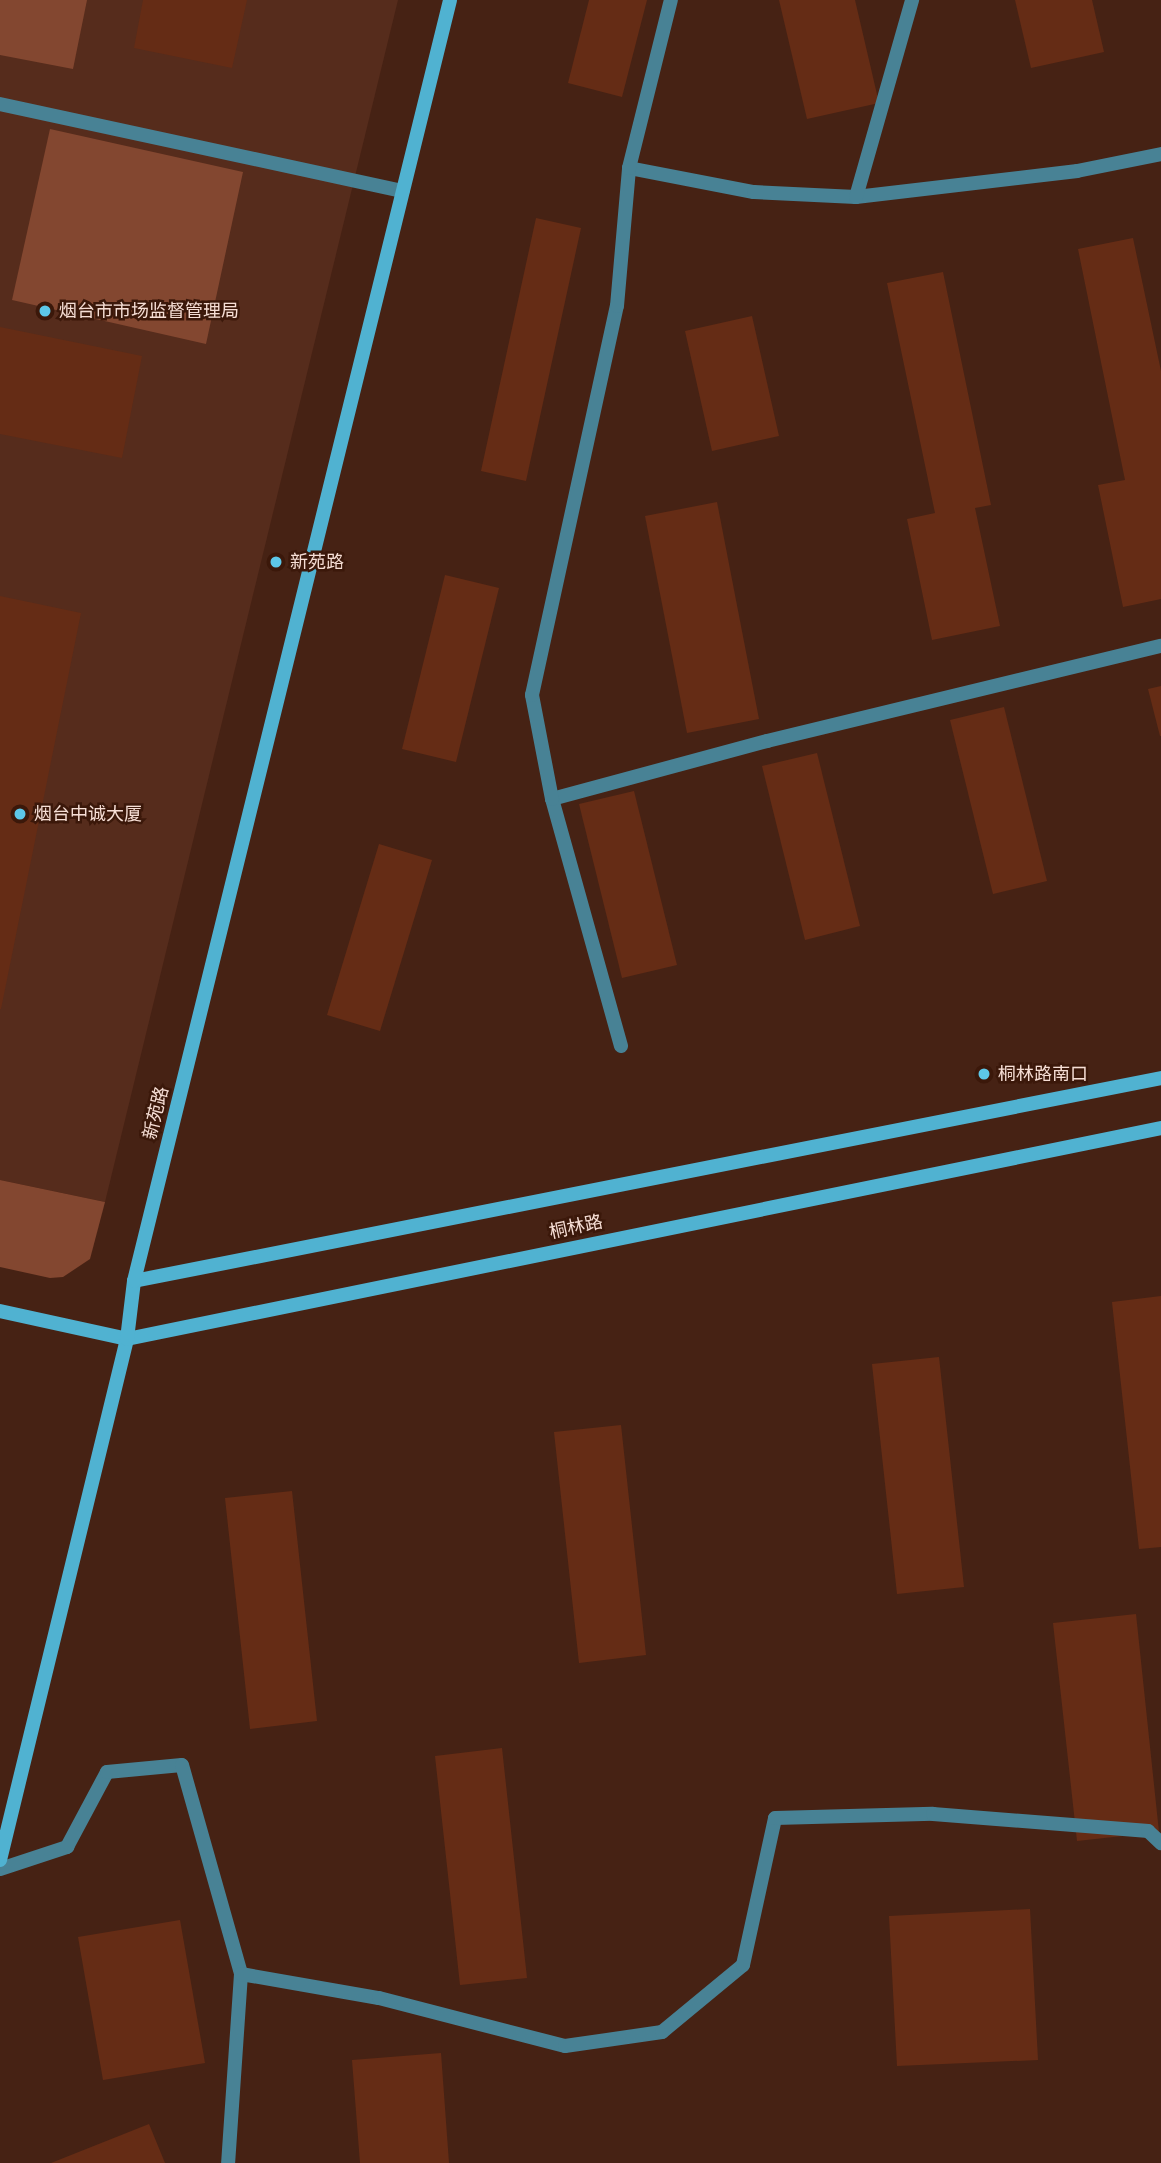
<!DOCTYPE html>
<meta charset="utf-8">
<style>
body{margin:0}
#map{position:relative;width:1161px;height:2163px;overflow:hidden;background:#462214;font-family:Signika,"Noto Sans SC",sans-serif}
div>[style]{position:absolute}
.built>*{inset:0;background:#562c1c}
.forest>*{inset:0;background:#834730}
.building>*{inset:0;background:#652c15}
.lane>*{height:14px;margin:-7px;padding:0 7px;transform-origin:7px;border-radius:7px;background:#488295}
.street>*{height:14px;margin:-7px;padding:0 7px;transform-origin:7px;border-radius:7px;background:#488295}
.secondary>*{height:14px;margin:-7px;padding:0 7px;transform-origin:7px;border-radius:7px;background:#50b2d1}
.dots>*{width:19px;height:19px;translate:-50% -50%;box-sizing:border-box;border:4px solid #3b180a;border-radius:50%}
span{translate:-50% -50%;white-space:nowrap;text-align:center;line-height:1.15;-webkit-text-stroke:5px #3b180a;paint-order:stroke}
.poi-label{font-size:18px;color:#f6ded5}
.left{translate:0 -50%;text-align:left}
.street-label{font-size:18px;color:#f6ded5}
</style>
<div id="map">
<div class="built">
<i style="clip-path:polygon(0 0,398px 0,105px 1202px,0 1180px)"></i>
</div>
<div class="forest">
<i style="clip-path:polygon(0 0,87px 0,73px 69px,0 55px)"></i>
<i style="clip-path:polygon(50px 129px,243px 172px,206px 344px,12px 300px)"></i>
<i style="clip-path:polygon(0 1180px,105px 1202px,90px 1259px,63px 1277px,50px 1278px,0 1267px)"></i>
</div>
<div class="building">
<i style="clip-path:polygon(143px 0,247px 0,232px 68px,134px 48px)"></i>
<i style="clip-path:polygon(589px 0,647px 0,622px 97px,568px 83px)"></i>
<i style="clip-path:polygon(779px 0,855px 0,879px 103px,807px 119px)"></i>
<i style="clip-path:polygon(1015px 0,1092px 0,1104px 52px,1031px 68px)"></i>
<i style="clip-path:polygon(536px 218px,581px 228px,526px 481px,481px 471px)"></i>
<i style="clip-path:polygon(1133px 238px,1161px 371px,1161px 599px,1123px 607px,1098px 485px,1125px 480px,1078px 249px)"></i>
<i style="clip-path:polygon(943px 272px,991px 505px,975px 508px,1000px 626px,932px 640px,907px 519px,935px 513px,887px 283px)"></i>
<i style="clip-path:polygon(752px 316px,779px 436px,712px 451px,685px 331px)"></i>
<i style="clip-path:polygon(0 327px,142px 356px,122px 458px,0 434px)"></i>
<i style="clip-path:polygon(717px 502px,759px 719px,687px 733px,645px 516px)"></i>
<i style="clip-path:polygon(445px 575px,499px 588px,456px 762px,402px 749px)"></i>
<i style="clip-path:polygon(0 596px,81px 613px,1px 1009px,0 1009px)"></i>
<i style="clip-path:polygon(1161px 686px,1161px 736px,1160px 736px,1148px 689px)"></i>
<i style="clip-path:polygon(1004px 707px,1047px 881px,993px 894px,950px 720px)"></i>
<i style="clip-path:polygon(817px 753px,860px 926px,805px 940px,762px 766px)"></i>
<i style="clip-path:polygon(634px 791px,677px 965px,622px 978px,579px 804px)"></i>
<i style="clip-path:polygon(379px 844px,432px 860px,380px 1031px,327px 1015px)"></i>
<i style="clip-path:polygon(1161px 1296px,1161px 1547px,1139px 1549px,1112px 1302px)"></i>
<i style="clip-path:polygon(939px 1357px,964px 1587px,897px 1594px,872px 1364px)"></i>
<i style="clip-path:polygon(621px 1425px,646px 1655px,579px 1663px,554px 1432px)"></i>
<i style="clip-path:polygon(292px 1491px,317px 1721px,250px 1729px,225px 1498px)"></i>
<i style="clip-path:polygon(1136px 1614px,1159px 1832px,1077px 1841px,1053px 1623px)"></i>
<i style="clip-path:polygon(502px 1748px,527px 1978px,460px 1985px,435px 1756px)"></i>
<i style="clip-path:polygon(1030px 1909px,1038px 2060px,897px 2066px,889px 1916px)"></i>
<i style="clip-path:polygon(180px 1920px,205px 2063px,103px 2080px,78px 1937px)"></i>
<i style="clip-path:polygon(441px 2053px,449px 2163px,360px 2163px,352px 2060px)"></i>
<i style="clip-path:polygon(149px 2124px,165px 2163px,51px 2163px)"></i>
</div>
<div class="lane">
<i style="left:0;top:104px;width:412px;rotate:12.2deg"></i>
</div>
<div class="street">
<i style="left:629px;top:168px;width:127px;rotate:10.9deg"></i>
<i style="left:754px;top:192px;width:102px;rotate:2.8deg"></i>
<i style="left:856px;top:197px;width:223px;rotate:-6.7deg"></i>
<i style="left:1077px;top:171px;width:86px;rotate:-11.4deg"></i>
<i style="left:856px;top:197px;width:205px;rotate:-74.1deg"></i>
<i style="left:552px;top:799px;width:223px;rotate:-15.1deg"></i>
<i style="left:767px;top:741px;width:405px;rotate:-13.6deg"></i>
<i style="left:621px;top:1046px;width:256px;rotate:-105.6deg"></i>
<i style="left:552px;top:799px;width:106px;rotate:-100.9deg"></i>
<i style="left:532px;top:695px;width:398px;rotate:-77.7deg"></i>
<i style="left:617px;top:306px;width:139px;rotate:-85deg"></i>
<i style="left:629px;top:168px;width:173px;rotate:-76deg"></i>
<i style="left:0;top:1869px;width:71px;rotate:-18.2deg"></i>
<i style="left:67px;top:1847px;width:85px;rotate:-61.9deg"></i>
<i style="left:107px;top:1772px;width:75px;rotate:-5.3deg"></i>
<i style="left:182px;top:1765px;width:217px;rotate:74.2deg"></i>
<i style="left:241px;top:1974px;width:189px;rotate:93.9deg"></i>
<i style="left:241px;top:1974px;width:140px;rotate:9.9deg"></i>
<i style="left:379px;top:1998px;width:192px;rotate:14.5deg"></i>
<i style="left:565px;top:2046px;width:98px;rotate:-8.2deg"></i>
<i style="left:662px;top:2032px;width:105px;rotate:-39.6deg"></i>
<i style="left:743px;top:1965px;width:150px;rotate:-77.7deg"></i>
<i style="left:775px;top:1818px;width:158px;rotate:-1.5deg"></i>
<i style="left:933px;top:1814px;width:216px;rotate:4.5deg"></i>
<i style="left:1148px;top:1831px;width:18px;rotate:43deg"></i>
</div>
<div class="secondary">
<i style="left:134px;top:1281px;width:1047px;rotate:-11.18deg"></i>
<i style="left:0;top:1311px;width:130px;rotate:12.4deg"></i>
<i style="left:127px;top:1339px;width:1055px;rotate:-11.53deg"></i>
<i style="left:0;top:1860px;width:536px;rotate:-76.3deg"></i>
<i style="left:127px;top:1339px;width:58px;rotate:-83.1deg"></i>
<i style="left:134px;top:1281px;width:1319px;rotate:-76.14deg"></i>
</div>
<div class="dots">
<i style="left:45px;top:311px;background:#5dc7e8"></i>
<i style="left:276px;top:562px;background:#5dc7e8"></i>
<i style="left:20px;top:814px;background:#5dc7e8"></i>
<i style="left:984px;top:1074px;background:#5dc7e8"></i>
</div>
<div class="poi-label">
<span class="left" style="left:59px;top:311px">烟台市市场监督管理局</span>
<span class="left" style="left:290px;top:562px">新苑路</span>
<span class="left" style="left:34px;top:814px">烟台中诚大厦</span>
<span class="left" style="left:998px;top:1074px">桐林路南口</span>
</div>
<div class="street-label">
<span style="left:156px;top:1113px;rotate:-76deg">新苑路</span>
<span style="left:576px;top:1227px;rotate:-12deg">桐林路</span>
</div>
</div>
